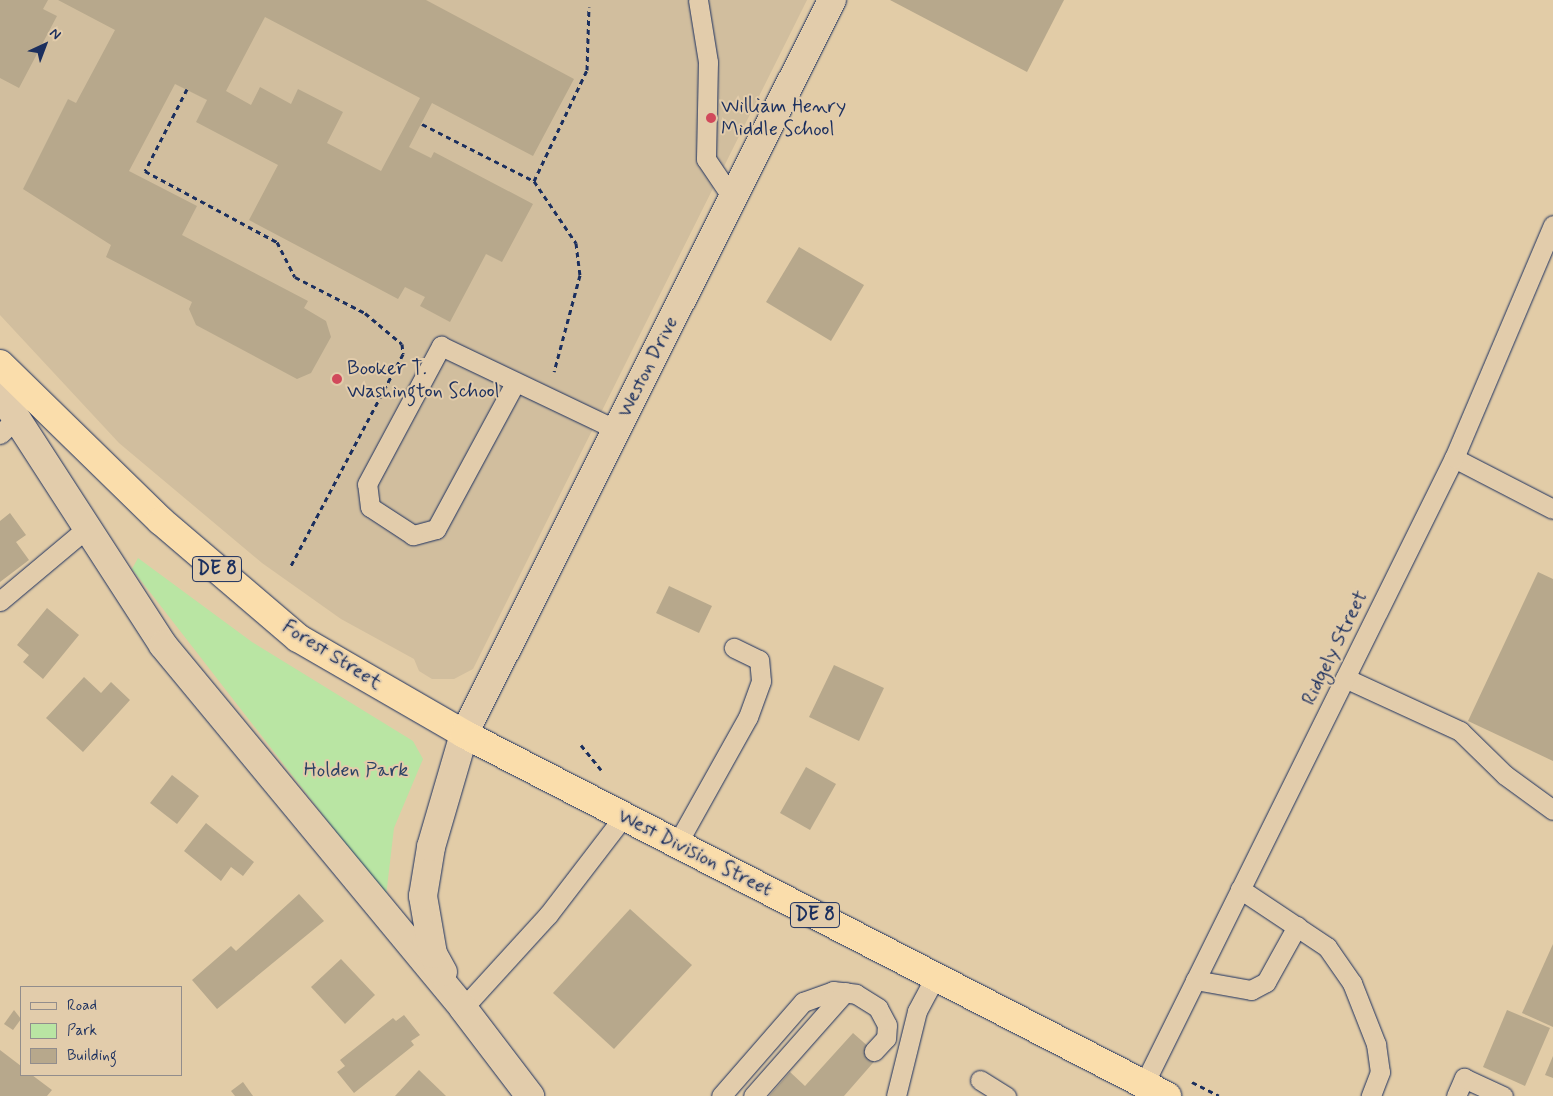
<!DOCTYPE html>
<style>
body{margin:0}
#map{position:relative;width:1553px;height:1096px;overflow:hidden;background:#e2cca7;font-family:Mynerve,sans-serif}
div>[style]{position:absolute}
.built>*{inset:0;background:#d1be9e}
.green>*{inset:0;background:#b9e5a3}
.building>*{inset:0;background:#b7a88c}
.path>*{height:3px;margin-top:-1.5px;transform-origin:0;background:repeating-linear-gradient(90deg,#1b2f5e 0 5px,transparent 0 9px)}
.roads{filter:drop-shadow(0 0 1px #1b2f5e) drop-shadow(0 0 1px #1b2f5e)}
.lane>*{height:19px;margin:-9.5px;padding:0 9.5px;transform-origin:9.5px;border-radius:9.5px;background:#e2ccab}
.street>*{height:28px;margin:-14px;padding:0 14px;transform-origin:14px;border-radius:14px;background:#e2ccab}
.secondary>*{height:28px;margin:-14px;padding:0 14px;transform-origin:14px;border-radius:14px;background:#e2ccab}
.highway>*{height:28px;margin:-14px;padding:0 14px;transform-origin:14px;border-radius:14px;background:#faddab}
.dots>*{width:14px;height:14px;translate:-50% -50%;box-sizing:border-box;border:2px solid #e2ccab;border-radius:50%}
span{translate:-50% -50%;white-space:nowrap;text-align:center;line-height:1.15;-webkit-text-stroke:4px #e2ccab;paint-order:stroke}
.shield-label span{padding:1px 4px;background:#e2ccab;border:1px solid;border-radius:4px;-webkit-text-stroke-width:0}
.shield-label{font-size:19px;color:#1b2f5e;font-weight:700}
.poi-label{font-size:20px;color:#1b2f5e}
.left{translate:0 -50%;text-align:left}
.street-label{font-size:20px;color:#1b2f5e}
.park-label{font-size:20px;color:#2b4165}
.legend{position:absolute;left:20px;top:986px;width:162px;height:90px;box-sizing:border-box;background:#e2ccab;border:1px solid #928d8c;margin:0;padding:6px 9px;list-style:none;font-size:15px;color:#1b2f5e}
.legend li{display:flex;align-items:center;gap:10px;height:25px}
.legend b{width:25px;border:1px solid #928d8c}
.north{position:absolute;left:20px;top:20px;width:50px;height:50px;-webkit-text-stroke:4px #e2ccab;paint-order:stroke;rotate:43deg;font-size:14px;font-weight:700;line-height:20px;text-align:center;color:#1b2f5e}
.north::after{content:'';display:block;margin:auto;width:18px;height:22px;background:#1b2f5e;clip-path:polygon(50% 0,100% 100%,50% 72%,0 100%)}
</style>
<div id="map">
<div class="built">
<i style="clip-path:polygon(0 0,807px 0,473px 669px,454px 679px,432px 679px,419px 671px,414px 659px,341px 619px,262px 563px,119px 443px,0 315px)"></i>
</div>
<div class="green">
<i style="clip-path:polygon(138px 558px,252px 642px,413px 741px,423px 759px,394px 828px,386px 896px,132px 569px)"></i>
</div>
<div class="building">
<i style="clip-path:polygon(0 0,48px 0,43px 9px,57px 16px,19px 88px,0 78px)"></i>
<i style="clip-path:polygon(evenodd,58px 0,426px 0,574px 79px,533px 156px,432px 103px,409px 147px,431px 158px,434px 152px,533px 204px,502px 262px,486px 254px,450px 322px,420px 306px,425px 297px,405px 287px,398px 299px,249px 220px,278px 165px,196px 122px,207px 100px,175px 84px,129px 171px,197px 206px,182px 235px,308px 301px,304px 308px,326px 321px,331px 337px,311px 373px,297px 379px,196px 325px,189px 309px,192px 302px,106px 257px,111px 245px,23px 189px,68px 99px,76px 103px,115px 30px,58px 0,265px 17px,420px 98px,381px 171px,327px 143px,343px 112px,298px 89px,291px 104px,260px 87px,251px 105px,226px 91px,265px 17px)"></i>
<i style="clip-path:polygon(890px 0,1064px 0,1027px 72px)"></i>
<i style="clip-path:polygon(799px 247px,864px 285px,831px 341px,766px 302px)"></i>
<i style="clip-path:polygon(10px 513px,26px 535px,16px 542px,29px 560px,0 582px,0 521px)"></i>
<i style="clip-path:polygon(1538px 572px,1553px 579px,1553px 761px,1468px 721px)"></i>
<i style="clip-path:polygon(669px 586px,712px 606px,699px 633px,656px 613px)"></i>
<i style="clip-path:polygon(47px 608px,79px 635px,43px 679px,23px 662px,29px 655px,17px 645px)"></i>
<i style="clip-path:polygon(834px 665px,884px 688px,859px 741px,809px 717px)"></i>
<i style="clip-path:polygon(84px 677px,101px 693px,111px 682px,130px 700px,83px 752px,46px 718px)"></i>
<i style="clip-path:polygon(806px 767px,836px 784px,810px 830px,780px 813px)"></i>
<i style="clip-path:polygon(172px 775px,199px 796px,177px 824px,150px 803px)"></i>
<i style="clip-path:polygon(206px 823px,254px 862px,243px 876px,231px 867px,221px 881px,184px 851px)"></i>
<i style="clip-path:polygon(299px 894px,324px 921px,217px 1009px,192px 980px,231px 946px,236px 951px)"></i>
<i style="clip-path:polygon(630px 909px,692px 965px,614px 1049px,553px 993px)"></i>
<i style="clip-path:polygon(1553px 944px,1553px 1027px,1522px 1013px)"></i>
<i style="clip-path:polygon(341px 959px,375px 995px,345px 1024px,311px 987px)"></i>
<i style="clip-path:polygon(14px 1010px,21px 1019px,13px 1030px,4px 1024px)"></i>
<i style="clip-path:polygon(1507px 1010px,1550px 1028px,1525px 1086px,1483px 1067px)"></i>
<i style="clip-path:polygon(404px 1015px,420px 1035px,411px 1041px,414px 1045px,354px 1093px,337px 1072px,345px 1066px,340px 1060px,393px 1018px,396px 1021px)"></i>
<i style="clip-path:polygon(853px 1033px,879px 1056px,844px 1096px,769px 1096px,790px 1072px,805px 1086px)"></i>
<i style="clip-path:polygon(0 1050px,21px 1066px,21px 1075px,32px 1075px,52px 1090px,47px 1096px,0 1096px)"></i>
<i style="clip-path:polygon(1553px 1056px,1553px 1078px,1545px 1075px)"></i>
<i style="clip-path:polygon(419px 1070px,446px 1096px,395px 1096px)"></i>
<i style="clip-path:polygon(243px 1082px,253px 1096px,235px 1096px,231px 1091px)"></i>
</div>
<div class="path">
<i style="left:187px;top:89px;width:92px;rotate:117.1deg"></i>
<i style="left:145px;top:171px;width:150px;rotate:28.3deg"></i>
<i style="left:277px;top:242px;width:39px;rotate:63deg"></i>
<i style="left:295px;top:277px;width:79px;rotate:27.2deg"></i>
<i style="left:365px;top:313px;width:48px;rotate:40deg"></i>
<i style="left:402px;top:344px;width:10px;rotate:84deg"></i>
<i style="left:403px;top:354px;width:241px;rotate:117.9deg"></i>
<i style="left:422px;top:124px;width:126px;rotate:27deg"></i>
<i style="left:534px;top:181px;width:75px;rotate:55.9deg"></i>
<i style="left:576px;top:243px;width:32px;rotate:83deg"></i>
<i style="left:580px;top:275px;width:100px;rotate:105deg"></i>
<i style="left:534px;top:181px;width:123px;rotate:-64.5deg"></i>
<i style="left:587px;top:70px;width:63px;rotate:-88.2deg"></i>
<i style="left:581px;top:745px;width:32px;rotate:51deg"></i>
<i style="left:1192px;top:1082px;width:30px;rotate:27deg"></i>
</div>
<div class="roads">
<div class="lane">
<i style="left:698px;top:0;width:63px;rotate:80.8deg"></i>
<i style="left:708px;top:62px;width:97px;rotate:91.2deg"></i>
<i style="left:706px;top:159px;width:48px;rotate:56deg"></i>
<i style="left:515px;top:383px;width:166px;rotate:118.4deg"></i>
<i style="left:436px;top:529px;width:24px;rotate:165deg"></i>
<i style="left:413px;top:535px;width:51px;rotate:-146.9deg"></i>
<i style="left:370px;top:507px;width:23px;rotate:-97deg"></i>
<i style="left:367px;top:484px;width:157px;rotate:-61.8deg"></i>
<i style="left:441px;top:346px;width:195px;rotate:25.5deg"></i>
<i style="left:0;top:434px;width:23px;rotate:-43deg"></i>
<i style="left:1454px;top:458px;width:111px;rotate:27.3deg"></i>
<i style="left:0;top:601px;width:114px;rotate:-40deg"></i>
<i style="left:1345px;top:678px;width:127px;rotate:24.7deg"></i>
<i style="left:1460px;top:731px;width:63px;rotate:44.4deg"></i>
<i style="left:1505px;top:775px;width:59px;rotate:36.1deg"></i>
<i style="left:677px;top:844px;width:145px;rotate:-60.8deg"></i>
<i style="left:748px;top:717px;width:38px;rotate:-70deg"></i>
<i style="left:761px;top:681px;width:21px;rotate:-95deg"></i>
<i style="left:759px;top:660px;width:28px;rotate:-154deg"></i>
<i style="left:1240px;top:889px;width:105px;rotate:33.7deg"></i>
<i style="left:1327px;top:947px;width:44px;rotate:55.2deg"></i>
<i style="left:1352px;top:983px;width:66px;rotate:68.5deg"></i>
<i style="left:1376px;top:1044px;width:28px;rotate:82deg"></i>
<i style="left:1380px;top:1072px;width:26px;rotate:111deg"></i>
<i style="left:1195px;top:980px;width:57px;rotate:10.1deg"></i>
<i style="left:1251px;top:990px;width:17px;rotate:-28deg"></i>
<i style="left:1266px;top:982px;width:64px;rotate:-61deg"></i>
<i style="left:463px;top:1008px;width:126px;rotate:-47.6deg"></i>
<i style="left:548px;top:915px;width:125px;rotate:-52.5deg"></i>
<i style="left:980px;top:1080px;width:31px;rotate:32deg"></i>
<i style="left:1144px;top:1084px;width:699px;rotate:-63.66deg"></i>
<i style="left:1454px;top:458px;width:253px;rotate:-67deg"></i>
<i style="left:721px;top:1096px;width:125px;rotate:-48.9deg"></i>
<i style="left:803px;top:1002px;width:32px;rotate:-20deg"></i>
<i style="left:833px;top:991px;width:23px;rotate:7deg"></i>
<i style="left:856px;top:994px;width:26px;rotate:32deg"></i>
<i style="left:878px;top:1008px;width:19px;rotate:62deg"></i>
<i style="left:887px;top:1025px;width:13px;rotate:94deg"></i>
<i style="left:886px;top:1038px;width:18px;rotate:133deg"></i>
<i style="left:753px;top:1096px;width:139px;rotate:-48.5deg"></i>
<i style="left:896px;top:1096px;width:88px;rotate:-76.1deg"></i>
<i style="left:917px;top:1011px;width:38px;rotate:-62deg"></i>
<i style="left:1456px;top:1096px;width:20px;rotate:-66deg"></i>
<i style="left:1464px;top:1078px;width:43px;rotate:24.8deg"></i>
</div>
<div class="street">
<i style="left:464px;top:734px;width:821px;rotate:-63.37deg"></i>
</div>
<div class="secondary">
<i style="left:0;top:393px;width:300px;rotate:57.1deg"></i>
<i style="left:163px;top:645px;width:471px;rotate:50.4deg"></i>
<i style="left:463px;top:1008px;width:111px;rotate:52.7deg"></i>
<i style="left:443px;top:972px;width:21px;rotate:-119deg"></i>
<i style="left:433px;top:954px;width:59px;rotate:-99.8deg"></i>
<i style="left:423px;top:896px;width:50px;rotate:-80.7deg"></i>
<i style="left:431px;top:847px;width:118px;rotate:-73.7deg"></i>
</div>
<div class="highway">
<i style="left:0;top:364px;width:225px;rotate:44.3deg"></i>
<i style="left:161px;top:521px;width:180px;rotate:40.5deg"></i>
<i style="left:298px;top:638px;width:192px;rotate:30deg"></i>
<i style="left:464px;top:734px;width:791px;rotate:27.25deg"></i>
</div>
</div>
<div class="dots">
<i style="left:711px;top:118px;background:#d1495b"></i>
<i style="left:337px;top:379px;background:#d1495b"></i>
</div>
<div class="shield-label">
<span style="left:217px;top:569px">DE 8</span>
<span style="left:815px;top:915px">DE 8</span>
</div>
<div class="poi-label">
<span class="left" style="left:721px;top:118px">William Henry<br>Middle School</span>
<span class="left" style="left:347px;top:380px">Booker T.<br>Washington School</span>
</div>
<div class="street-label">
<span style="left:648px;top:367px;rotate:-63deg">Weston Drive</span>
<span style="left:1335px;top:648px;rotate:-64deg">Ridgely Street</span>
<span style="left:332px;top:655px;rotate:32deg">Forest Street</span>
<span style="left:695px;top:853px;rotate:27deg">West Division Street</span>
</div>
<div class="park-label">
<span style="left:356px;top:770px">Holden Park</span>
</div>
<ul class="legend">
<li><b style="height:6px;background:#e2ccab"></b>Road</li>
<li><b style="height:14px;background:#b9e5a3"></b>Park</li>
<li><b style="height:14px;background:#b7a88c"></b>Building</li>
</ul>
<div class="north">N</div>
</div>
